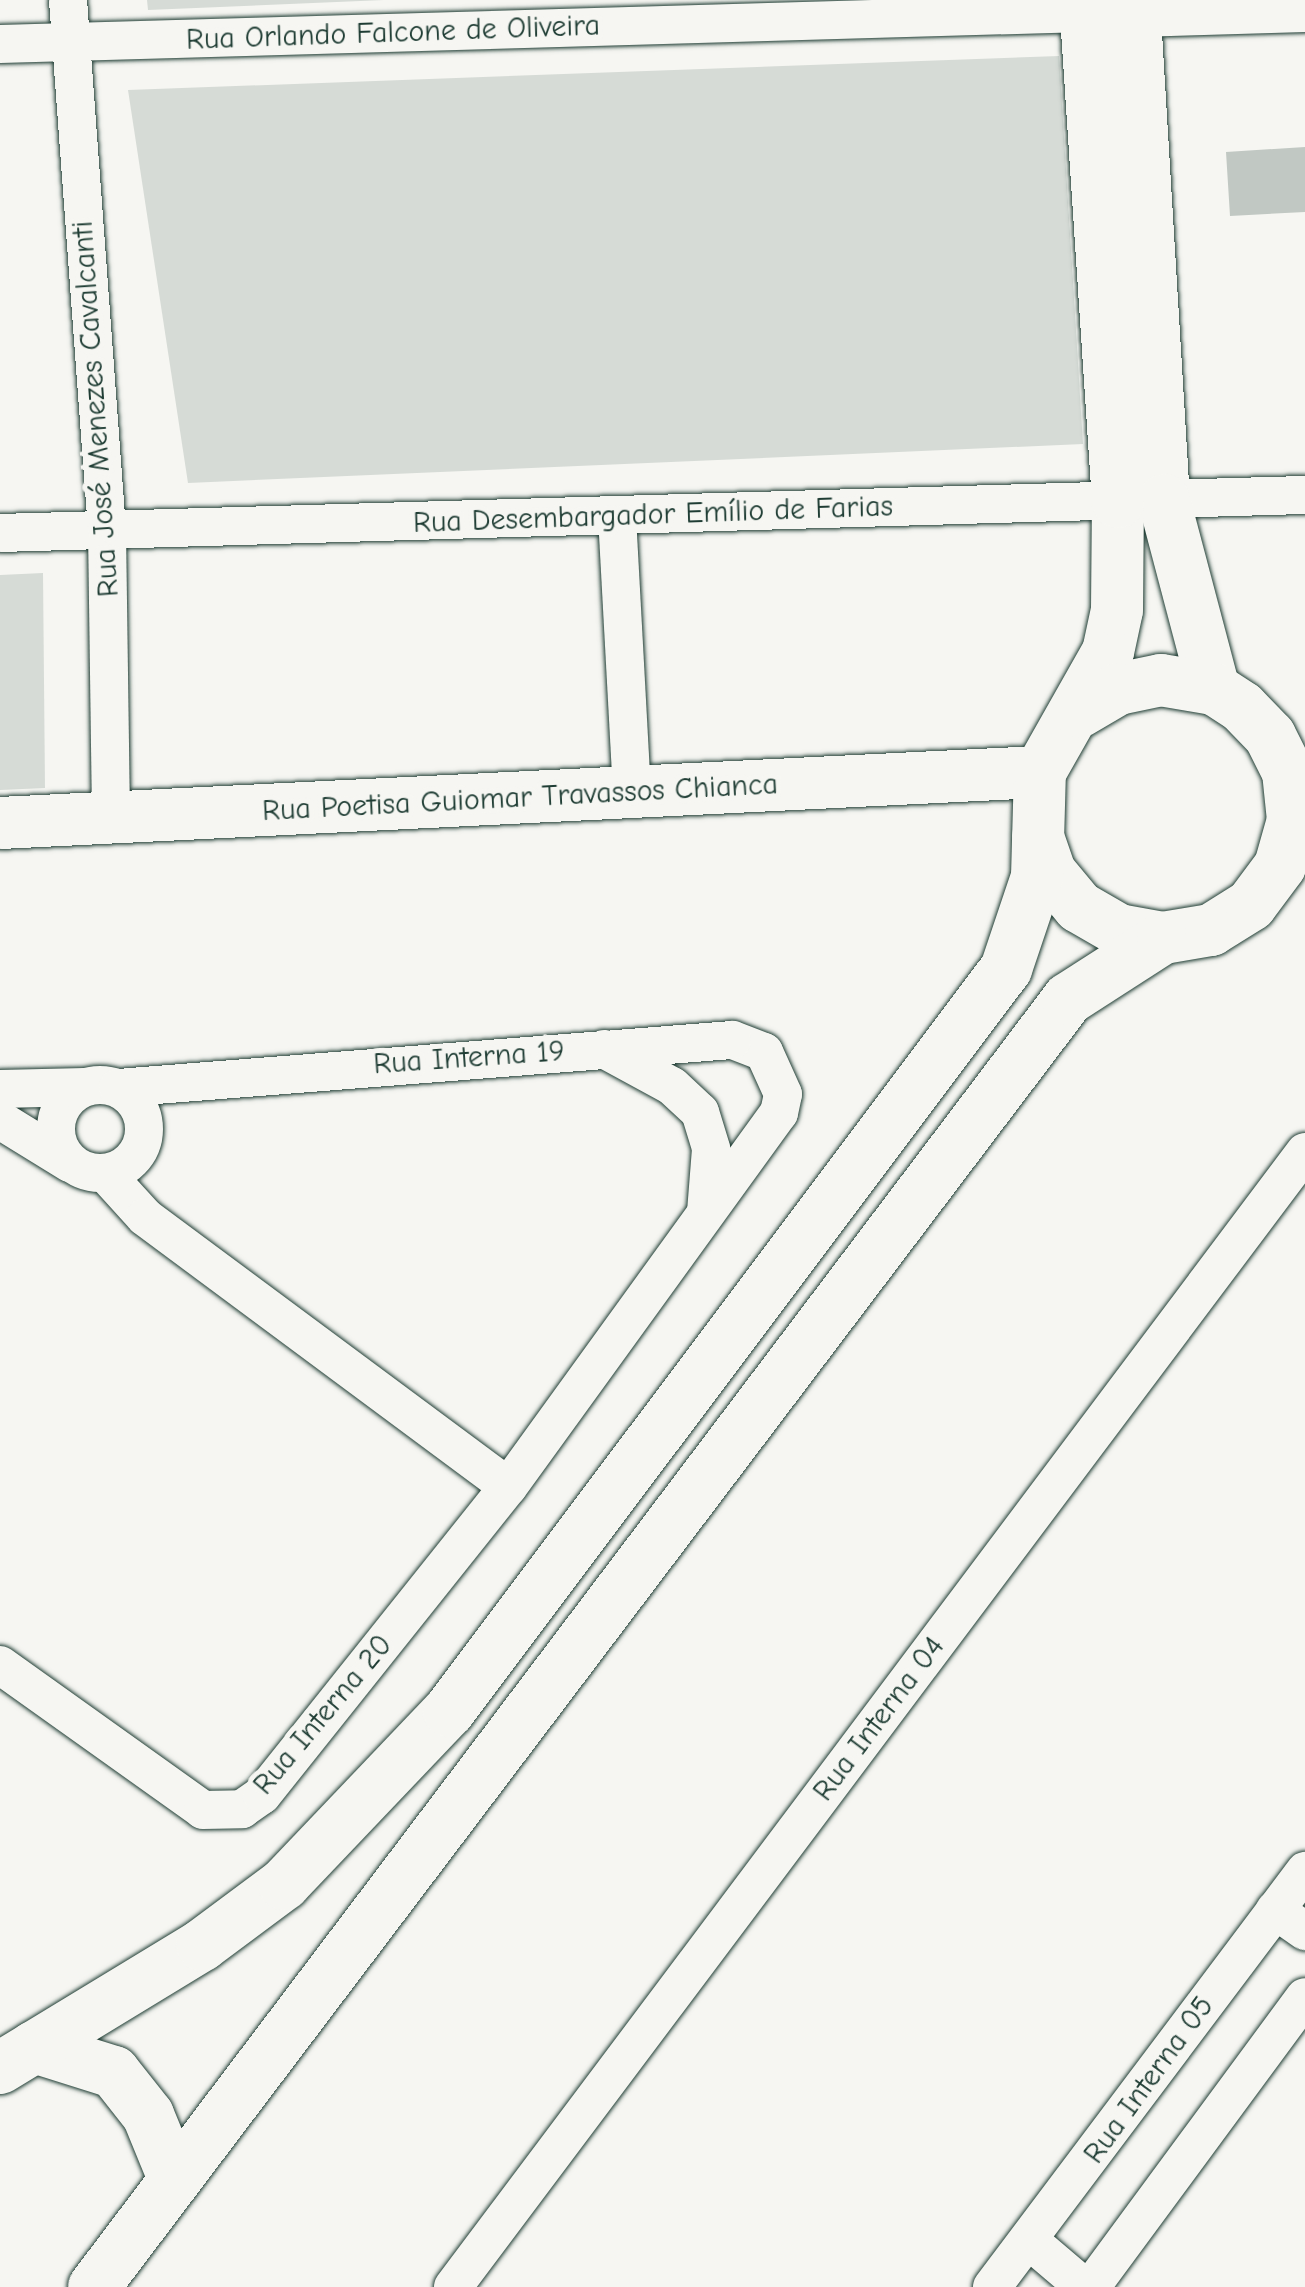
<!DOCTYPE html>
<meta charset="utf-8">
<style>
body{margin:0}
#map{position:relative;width:1305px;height:2287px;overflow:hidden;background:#f6f6f2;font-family:"Comic Neue",sans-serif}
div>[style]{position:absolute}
.green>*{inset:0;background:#d6dbd6}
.building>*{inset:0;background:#c1c8c3}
.roads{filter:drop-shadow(0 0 2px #1f3d34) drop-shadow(0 0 2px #1f3d34)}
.street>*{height:38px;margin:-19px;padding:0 19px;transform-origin:19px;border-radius:19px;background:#f6f6f2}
.street>.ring{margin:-19px;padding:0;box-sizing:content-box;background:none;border:38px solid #f6f6f2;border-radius:50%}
.secondary>*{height:52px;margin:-26px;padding:0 26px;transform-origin:26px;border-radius:26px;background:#f6f6f2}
span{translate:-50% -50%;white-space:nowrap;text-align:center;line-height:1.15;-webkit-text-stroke:10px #f6f6f2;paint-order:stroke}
.street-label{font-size:30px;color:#1f3d34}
</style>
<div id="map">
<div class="green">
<i style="clip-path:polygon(147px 0,384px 0,148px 10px)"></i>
<i style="clip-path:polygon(1059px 56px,1083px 444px,188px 483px,128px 90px)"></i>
<i style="clip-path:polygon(43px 573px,45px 788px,0 790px,0 575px)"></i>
</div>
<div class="building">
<i style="clip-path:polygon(1305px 147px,1305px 212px,1230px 216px,1226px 152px)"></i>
</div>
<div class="roads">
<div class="street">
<i style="left:68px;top:0;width:531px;rotate:85.79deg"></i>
<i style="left:107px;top:530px;width:289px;rotate:89.2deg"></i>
<i style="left:1136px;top:18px;width:169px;rotate:-1.7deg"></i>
<i style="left:0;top:44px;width:1086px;rotate:-1.64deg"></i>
<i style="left:617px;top:516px;width:277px;rotate:86.9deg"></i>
<i style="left:0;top:533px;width:1306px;rotate:-1.67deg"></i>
<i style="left:604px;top:1049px;width:77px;rotate:28.6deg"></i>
<i style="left:672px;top:1086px;width:38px;rotate:43deg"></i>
<i style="left:700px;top:1112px;width:39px;rotate:73deg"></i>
<i style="left:711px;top:1149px;width:63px;rotate:94.5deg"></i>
<i class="ring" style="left:56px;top:1085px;width:50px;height:50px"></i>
<i style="left:0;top:1089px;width:85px;rotate:-1.3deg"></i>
<i style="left:0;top:1120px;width:82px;rotate:31.6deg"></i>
<i style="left:105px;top:1173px;width:59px;rotate:47.7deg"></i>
<i style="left:145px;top:1217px;width:452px;rotate:36.6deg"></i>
<i style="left:0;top:1665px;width:249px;rotate:35.5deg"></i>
<i style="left:203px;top:1810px;width:39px;rotate:-1deg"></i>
<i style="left:242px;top:1809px;width:24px;rotate:-35deg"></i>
<i style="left:262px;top:1795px;width:394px;rotate:-51.4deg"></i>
<i style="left:508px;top:1487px;width:462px;rotate:-54.1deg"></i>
<i style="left:779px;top:1113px;width:19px;rotate:-78deg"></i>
<i style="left:783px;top:1094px;width:46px;rotate:-114.3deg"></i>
<i style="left:764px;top:1052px;width:34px;rotate:-159deg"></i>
<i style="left:732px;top:1040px;width:616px;rotate:175.53deg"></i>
<i style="left:1275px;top:1910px;width:37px;rotate:35deg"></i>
<i style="left:1030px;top:2241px;width:71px;rotate:40.4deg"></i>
<i style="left:453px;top:2287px;width:1419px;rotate:-53.11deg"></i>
<i style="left:992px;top:2287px;width:521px;rotate:-53.04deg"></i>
<i style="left:1091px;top:2287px;width:360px;rotate:-53.6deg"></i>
</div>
<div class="secondary">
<i style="left:1134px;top:0;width:501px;rotate:86.57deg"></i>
<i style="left:1164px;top:500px;width:196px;rotate:75.2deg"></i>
<i style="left:0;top:823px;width:1041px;rotate:-2.81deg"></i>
<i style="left:1038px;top:837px;width:37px;rotate:71deg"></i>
<i style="left:1050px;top:872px;width:45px;rotate:50.4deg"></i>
<i style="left:1079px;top:907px;width:46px;rotate:29.9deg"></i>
<i style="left:1119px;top:930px;width:45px;rotate:10.3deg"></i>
<i style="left:34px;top:2047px;width:84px;rotate:17.4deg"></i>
<i style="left:114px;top:2072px;width:55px;rotate:51.7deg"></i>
<i style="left:148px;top:2115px;width:66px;rotate:67.7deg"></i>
<i style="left:0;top:2068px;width:237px;rotate:-31.3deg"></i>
<i style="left:202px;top:1945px;width:102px;rotate:-36.6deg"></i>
<i style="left:284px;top:1884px;width:239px;rotate:-46.4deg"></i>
<i style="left:449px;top:1711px;width:928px;rotate:-53.11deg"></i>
<i style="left:1006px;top:969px;width:97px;rotate:-71.4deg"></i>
<i style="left:1037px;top:877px;width:105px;rotate:-88.4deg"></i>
<i style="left:1040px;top:772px;width:138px;rotate:-60.5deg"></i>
<i style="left:1108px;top:652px;width:43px;rotate:-77.9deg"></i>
<i style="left:1117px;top:610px;width:108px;rotate:-89.5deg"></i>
<i style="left:1118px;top:502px;width:503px;rotate:-93.76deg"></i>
<i style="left:94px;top:2287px;width:1615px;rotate:-52.9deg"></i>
<i style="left:1068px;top:999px;width:113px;rotate:-32.7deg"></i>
<i style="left:1163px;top:938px;width:49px;rotate:-9.5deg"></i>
<i style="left:1211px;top:930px;width:47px;rotate:-32deg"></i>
<i style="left:1251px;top:905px;width:49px;rotate:-53.4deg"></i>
<i style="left:1280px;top:866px;width:48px;rotate:-74.2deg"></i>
<i style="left:1293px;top:820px;width:48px;rotate:-95.9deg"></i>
<i style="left:1288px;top:772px;width:40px;rotate:-116.6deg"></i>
<i style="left:1270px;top:736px;width:40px;rotate:-134deg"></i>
<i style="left:1242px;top:707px;width:33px;rotate:-147deg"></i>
<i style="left:1214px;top:689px;width:54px;rotate:-170.4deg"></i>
<i style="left:1161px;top:680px;width:44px;rotate:168.2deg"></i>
<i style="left:1118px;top:689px;width:45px;rotate:149.5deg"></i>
</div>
</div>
<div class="street-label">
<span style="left:393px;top:33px;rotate:-2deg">Rua Orlando Falcone de Oliveira</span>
<span style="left:96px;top:409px;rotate:-94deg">Rua José Menezes Cavalcanti</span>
<span style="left:653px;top:515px;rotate:-2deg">Rua Desembargador Emílio de Farias</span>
<span style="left:520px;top:798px;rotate:-3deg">Rua Poetisa Guiomar Travassos Chianca</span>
<span style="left:469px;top:1058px;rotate:-4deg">Rua Interna 19</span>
<span style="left:323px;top:1715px;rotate:-50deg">Rua Interna 20</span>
<span style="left:879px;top:1719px;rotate:-53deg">Rua Interna 04</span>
<span style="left:1149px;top:2080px;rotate:-54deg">Rua Interna 05</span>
</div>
</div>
